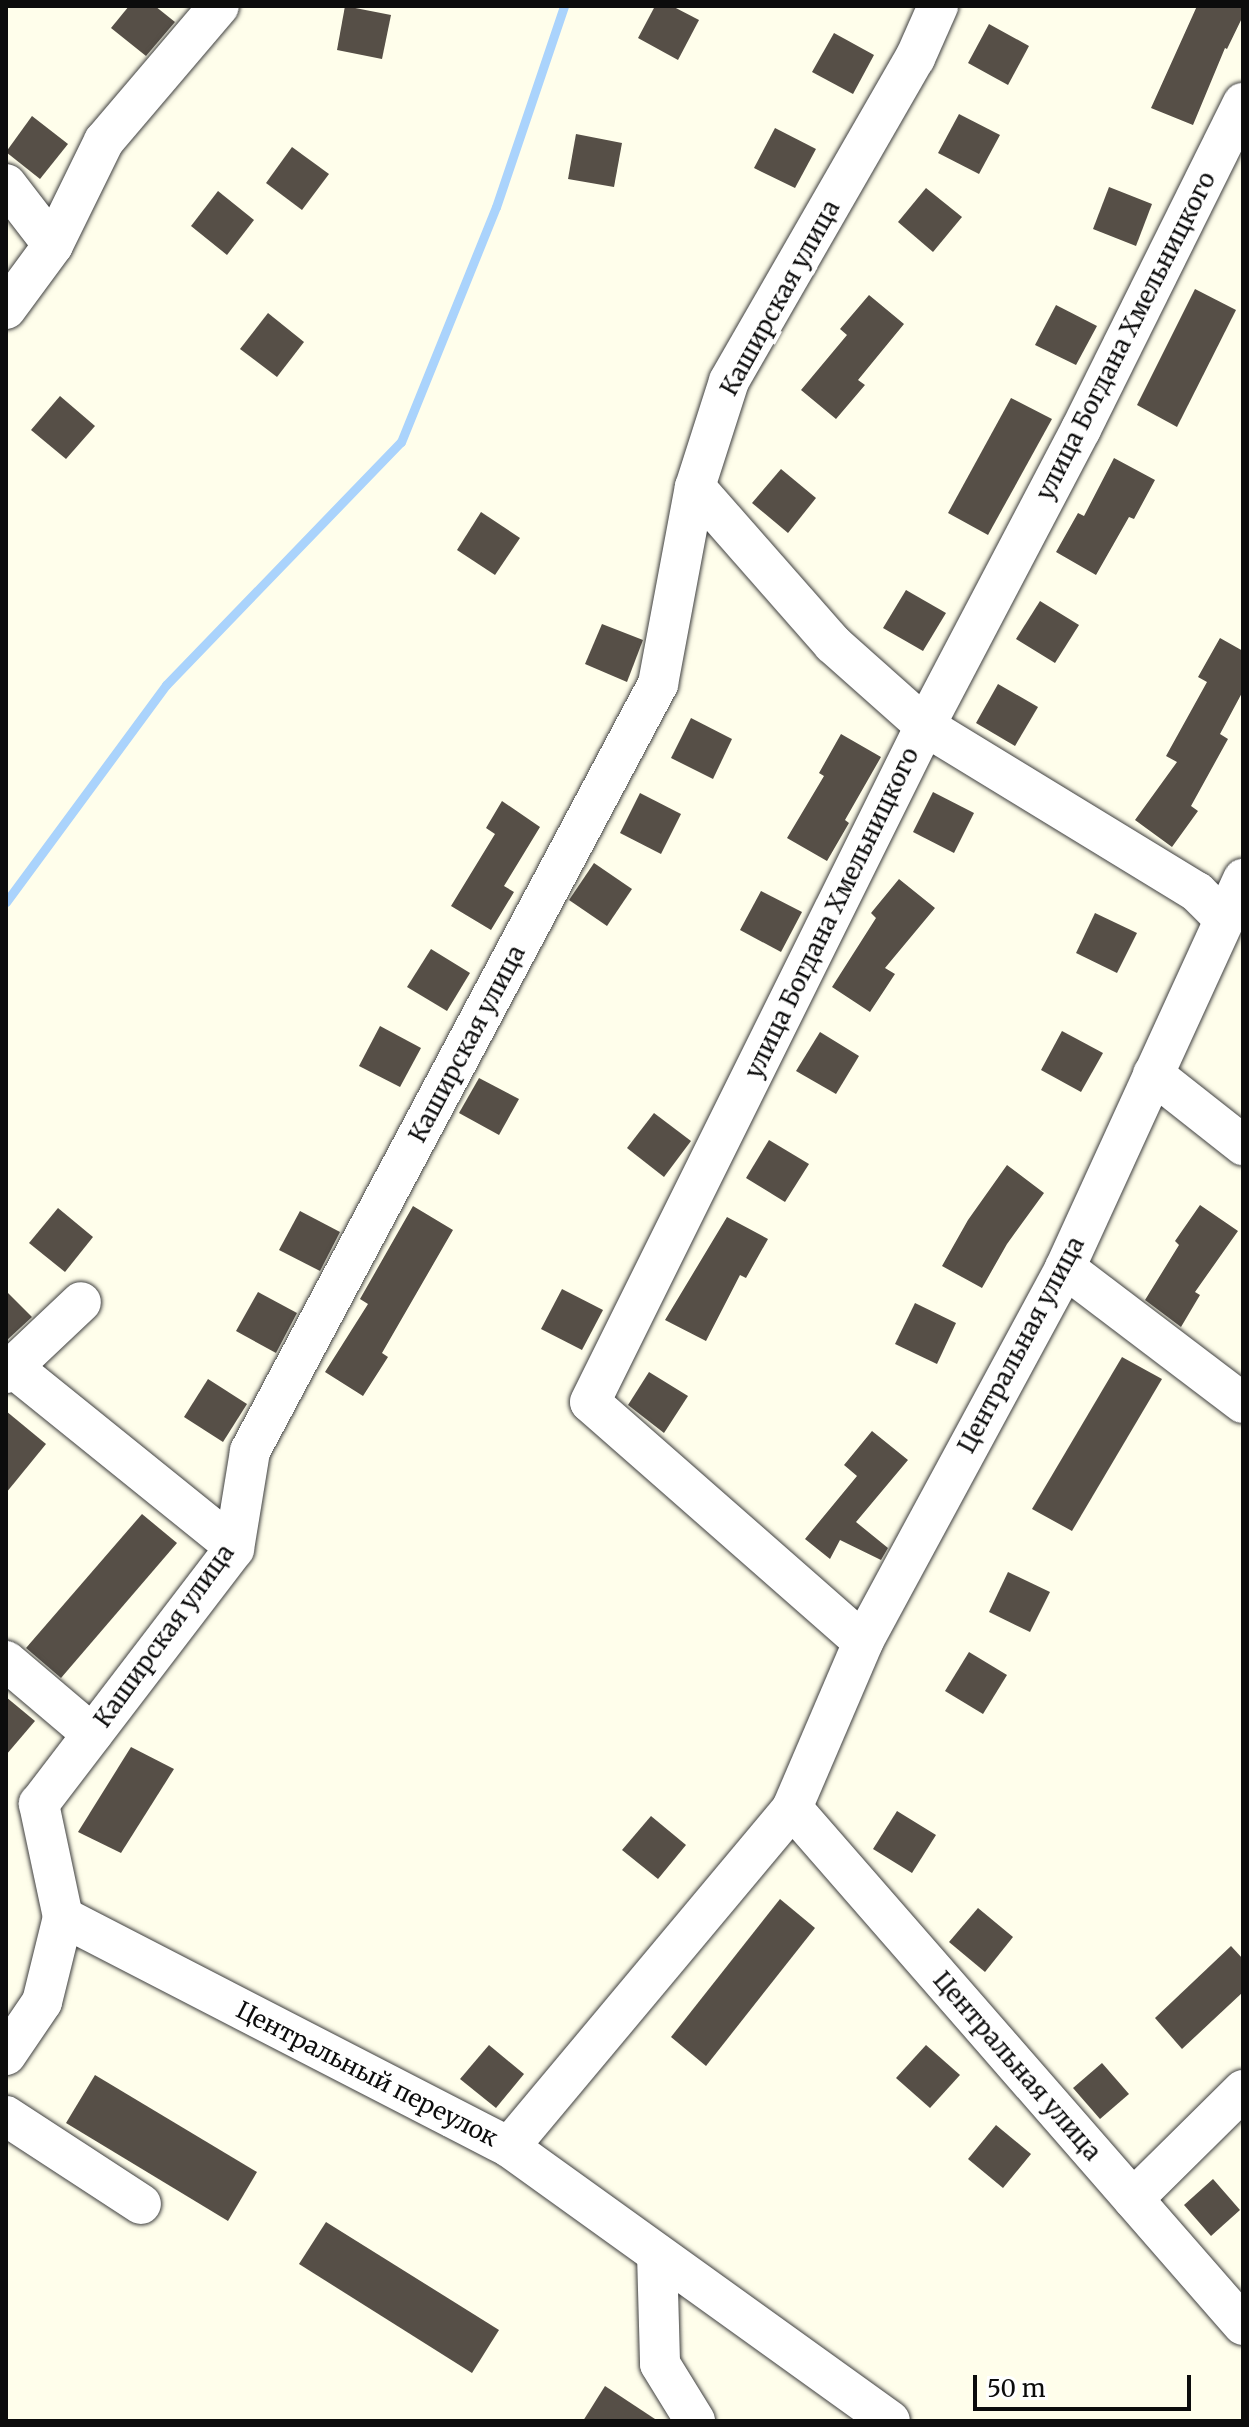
<!DOCTYPE html>
<meta charset="utf-8">
<style>
body{margin:0}
#map{position:relative;width:1249px;height:2427px;overflow:hidden;background:#fffeeb;font-family:Merriweather,serif}
div>[style]{position:absolute}
.stream>*{height:9px;margin:-4.5px;padding:0 4.5px;transform-origin:4.5px;border-radius:4.5px;background:#aad3fc}
.building>*{inset:0;background:#564f47}
.roads{filter:drop-shadow(0 0 2px #3f3f3f) drop-shadow(0 0 2px #3f3f3f)}
.minor>*{height:40px;margin:-20px;padding:0 20px;transform-origin:20px;border-radius:20px;background:#fff}
span{translate:-50% -50%;white-space:nowrap;text-align:center;line-height:1.15;-webkit-text-stroke:8px #fff;paint-order:stroke}
.street-label{font-size:24px;color:#0c0c0c}
.frame{position:absolute;inset:0;border:8px solid #0c0c0c;pointer-events:none}
.scale{position:absolute;left:973px;top:2375px;width:218px;height:36px;box-sizing:border-box;border:4px solid #0c0c0c;border-top:0;padding-left:10px;font-size:24px;line-height:28px;white-space:nowrap;color:#0c0c0c;-webkit-text-stroke:6px #fff;paint-order:stroke}
</style>
<div id="map">
<div class="stream">
<i style="left:6px;top:902px;width:270px;rotate:-53.6deg"></i>
<i style="left:166px;top:685px;width:338px;rotate:-46deg"></i>
<i style="left:401px;top:442px;width:253px;rotate:-68deg"></i>
<i style="left:496px;top:207px;width:212px;rotate:-71.3deg"></i>
</div>
<div class="building">
<i style="clip-path:polygon(129px 6px,155px 6px,175px 22px,146px 56px,111px 28px)"></i>
<i style="clip-path:polygon(345px 6px,391px 15px,382px 59px,337px 50px)"></i>
<i style="clip-path:polygon(655px 6px,672px 6px,699px 20px,678px 60px,638px 38px)"></i>
<i style="clip-path:polygon(1197px 6px,1243px 6px,1243px 16px,1227px 49px,1225px 48px,1193px 125px,1151px 108px)"></i>
<i style="clip-path:polygon(989px 24px,1029px 46px,1008px 85px,968px 63px)"></i>
<i style="clip-path:polygon(834px 33px,874px 55px,853px 94px,812px 72px)"></i>
<i style="clip-path:polygon(959px 114px,1000px 135px,979px 174px,938px 153px)"></i>
<i style="clip-path:polygon(32px 116px,68px 144px,40px 179px,6px 152px)"></i>
<i style="clip-path:polygon(775px 128px,816px 149px,795px 188px,754px 168px)"></i>
<i style="clip-path:polygon(576px 134px,622px 143px,614px 187px,568px 179px)"></i>
<i style="clip-path:polygon(292px 147px,329px 174px,302px 210px,266px 183px)"></i>
<i style="clip-path:polygon(1109px 187px,1152px 204px,1136px 246px,1093px 229px)"></i>
<i style="clip-path:polygon(926px 188px,962px 217px,933px 252px,898px 222px)"></i>
<i style="clip-path:polygon(218px 191px,254px 220px,227px 255px,191px 226px)"></i>
<i style="clip-path:polygon(1195px 289px,1236px 310px,1177px 427px,1137px 405px)"></i>
<i style="clip-path:polygon(869px 295px,904px 324px,858px 380px,865px 385px,836px 419px,801px 390px,847px 335px,840px 329px)"></i>
<i style="clip-path:polygon(1056px 305px,1097px 326px,1076px 365px,1035px 345px)"></i>
<i style="clip-path:polygon(268px 313px,304px 342px,277px 377px,240px 349px)"></i>
<i style="clip-path:polygon(60px 396px,95px 426px,66px 459px,31px 430px)"></i>
<i style="clip-path:polygon(1011px 398px,1052px 419px,988px 535px,948px 513px)"></i>
<i style="clip-path:polygon(1114px 458px,1155px 480px,1134px 519px,1129px 517px,1096px 575px,1056px 552px,1078px 513px,1084px 516px)"></i>
<i style="clip-path:polygon(781px 469px,816px 498px,788px 533px,752px 503px)"></i>
<i style="clip-path:polygon(481px 512px,520px 538px,495px 575px,457px 550px)"></i>
<i style="clip-path:polygon(906px 590px,946px 613px,923px 651px,883px 628px)"></i>
<i style="clip-path:polygon(1040px 601px,1079px 625px,1055px 663px,1016px 639px)"></i>
<i style="clip-path:polygon(602px 624px,643px 640px,627px 682px,585px 664px)"></i>
<i style="clip-path:polygon(1220px 638px,1243px 651px,1243px 691px,1220px 734px,1228px 739px,1191px 806px,1198px 811px,1172px 847px,1135px 820px,1177px 762px,1166px 756px,1207px 682px,1198px 677px)"></i>
<i style="clip-path:polygon(998px 684px,1038px 707px,1015px 746px,976px 723px)"></i>
<i style="clip-path:polygon(691px 718px,732px 739px,713px 779px,671px 758px)"></i>
<i style="clip-path:polygon(841px 734px,881px 757px,845px 820px,849px 823px,827px 861px,787px 838px,824px 776px,819px 773px)"></i>
<i style="clip-path:polygon(933px 792px,974px 813px,954px 853px,913px 832px)"></i>
<i style="clip-path:polygon(640px 793px,681px 814px,661px 854px,620px 833px)"></i>
<i style="clip-path:polygon(502px 801px,540px 827px,504px 886px,514px 892px,491px 930px,451px 906px,495px 834px,486px 828px)"></i>
<i style="clip-path:polygon(594px 863px,632px 889px,607px 926px,569px 900px)"></i>
<i style="clip-path:polygon(899px 879px,935px 908px,885px 968px,895px 974px,870px 1012px,832px 987px,876px 918px,871px 913px)"></i>
<i style="clip-path:polygon(761px 891px,802px 912px,781px 952px,740px 930px)"></i>
<i style="clip-path:polygon(1095px 913px,1137px 933px,1117px 973px,1076px 953px)"></i>
<i style="clip-path:polygon(431px 949px,470px 973px,447px 1011px,407px 987px)"></i>
<i style="clip-path:polygon(380px 1026px,421px 1048px,400px 1087px,359px 1066px)"></i>
<i style="clip-path:polygon(1062px 1031px,1103px 1053px,1081px 1092px,1041px 1070px)"></i>
<i style="clip-path:polygon(820px 1032px,859px 1056px,836px 1094px,796px 1071px)"></i>
<i style="clip-path:polygon(479px 1078px,519px 1099px,499px 1135px,459px 1113px)"></i>
<i style="clip-path:polygon(654px 1113px,691px 1141px,664px 1177px,627px 1148px)"></i>
<i style="clip-path:polygon(769px 1140px,809px 1164px,785px 1202px,746px 1178px)"></i>
<i style="clip-path:polygon(1007px 1165px,1044px 1193px,1007px 1244px,982px 1288px,942px 1266px,968px 1220px)"></i>
<i style="clip-path:polygon(1200px 1205px,1238px 1231px,1195px 1292px,1200px 1295px,1181px 1327px,1145px 1300px,1179px 1245px,1175px 1241px)"></i>
<i style="clip-path:polygon(413px 1206px,453px 1230px,382px 1353px,388px 1357px,363px 1396px,325px 1372px,368px 1304px,360px 1299px)"></i>
<i style="clip-path:polygon(58px 1208px,93px 1237px,65px 1272px,29px 1243px)"></i>
<i style="clip-path:polygon(300px 1211px,340px 1232px,320px 1271px,279px 1250px)"></i>
<i style="clip-path:polygon(727px 1217px,768px 1239px,746px 1278px,740px 1275px,706px 1341px,665px 1320px)"></i>
<i style="clip-path:polygon(562px 1289px,603px 1310px,582px 1350px,541px 1329px)"></i>
<i style="clip-path:polygon(6px 1291px,32px 1317px,6px 1341px)"></i>
<i style="clip-path:polygon(258px 1292px,297px 1313px,276px 1353px,236px 1331px)"></i>
<i style="clip-path:polygon(915px 1303px,956px 1323px,937px 1364px,895px 1344px)"></i>
<i style="clip-path:polygon(1122px 1357px,1162px 1379px,1072px 1531px,1032px 1509px)"></i>
<i style="clip-path:polygon(649px 1372px,688px 1396px,664px 1433px,628px 1405px)"></i>
<i style="clip-path:polygon(208px 1379px,247px 1404px,223px 1442px,184px 1417px)"></i>
<i style="clip-path:polygon(6px 1411px,46px 1444px,6px 1493px)"></i>
<i style="clip-path:polygon(872px 1431px,908px 1460px,856px 1522px,888px 1548px,881px 1560px,840px 1540px,830px 1559px,805px 1539px,857px 1476px,844px 1465px)"></i>
<i style="clip-path:polygon(142px 1514px,177px 1543px,61px 1678px,26px 1648px)"></i>
<i style="clip-path:polygon(1008px 1572px,1050px 1592px,1030px 1632px,989px 1612px)"></i>
<i style="clip-path:polygon(969px 1652px,1007px 1675px,983px 1714px,945px 1691px)"></i>
<i style="clip-path:polygon(6px 1697px,35px 1721px,6px 1755px)"></i>
<i style="clip-path:polygon(131px 1747px,174px 1769px,121px 1853px,78px 1832px)"></i>
<i style="clip-path:polygon(897px 1811px,936px 1835px,912px 1873px,873px 1849px)"></i>
<i style="clip-path:polygon(651px 1816px,686px 1845px,658px 1879px,622px 1850px)"></i>
<i style="clip-path:polygon(780px 1899px,815px 1928px,706px 2066px,671px 2037px)"></i>
<i style="clip-path:polygon(978px 1908px,1013px 1937px,985px 1972px,949px 1942px)"></i>
<i style="clip-path:polygon(1231px 1946px,1243px 1959px,1243px 1992px,1182px 2049px,1155px 2018px)"></i>
<i style="clip-path:polygon(489px 2045px,524px 2074px,496px 2108px,460px 2079px)"></i>
<i style="clip-path:polygon(926px 2045px,960px 2075px,930px 2108px,896px 2078px)"></i>
<i style="clip-path:polygon(1102px 2063px,1129px 2094px,1100px 2119px,1073px 2088px)"></i>
<i style="clip-path:polygon(95px 2075px,257px 2172px,228px 2221px,66px 2123px)"></i>
<i style="clip-path:polygon(996px 2125px,1031px 2154px,1003px 2188px,968px 2159px)"></i>
<i style="clip-path:polygon(1213px 2179px,1240px 2210px,1211px 2236px,1184px 2205px)"></i>
<i style="clip-path:polygon(326px 2222px,499px 2330px,472px 2373px,299px 2264px)"></i>
<i style="clip-path:polygon(605px 2386px,658px 2421px,583px 2421px)"></i>
</div>
<div class="roads">
<div class="minor">
<i style="left:6px;top:184px;width:77px;rotate:52.4deg"></i>
<i style="left:6px;top:309px;width:79px;rotate:-53.7deg"></i>
<i style="left:53px;top:245px;width:116px;rotate:-63.9deg"></i>
<i style="left:104px;top:141px;width:177px;rotate:-49.6deg"></i>
<i style="left:695px;top:487px;width:209px;rotate:48.7deg"></i>
<i style="left:833px;top:644px;width:123px;rotate:41.7deg"></i>
<i style="left:925px;top:726px;width:319px;rotate:31.4deg"></i>
<i style="left:1197px;top:892px;width:37px;rotate:45deg"></i>
<i style="left:1153px;top:1074px;width:115px;rotate:38.3deg"></i>
<i style="left:1065px;top:1268px;width:223px;rotate:37.2deg"></i>
<i style="left:12px;top:1367px;width:285px;rotate:38.9deg"></i>
<i style="left:6px;top:1373px;width:103px;rotate:-43.4deg"></i>
<i style="left:863px;top:1642px;width:363px;rotate:-138.7deg"></i>
<i style="left:590px;top:1402px;width:754px;rotate:-63.64deg"></i>
<i style="left:925px;top:726px;width:335px;rotate:-62.3deg"></i>
<i style="left:1081px;top:429px;width:364px;rotate:-63.6deg"></i>
<i style="left:6px;top:1661px;width:113px;rotate:40.3deg"></i>
<i style="left:792px;top:1808px;width:686px;rotate:48.9deg"></i>
<i style="left:63px;top:1917px;width:502px;rotate:27.28deg"></i>
<i style="left:509px;top:2147px;width:469px;rotate:35.7deg"></i>
<i style="left:6px;top:2055px;width:64px;rotate:-55.8deg"></i>
<i style="left:42px;top:2002px;width:88px;rotate:-76.1deg"></i>
<i style="left:63px;top:1917px;width:116px;rotate:-102deg"></i>
<i style="left:39px;top:1804px;width:321px;rotate:-52.6deg"></i>
<i style="left:234px;top:1549px;width:99px;rotate:-80.7deg"></i>
<i style="left:250px;top:1451px;width:869px;rotate:-61.99deg"></i>
<i style="left:658px;top:684px;width:200px;rotate:-79.4deg"></i>
<i style="left:695px;top:487px;width:111px;rotate:-72.2deg"></i>
<i style="left:729px;top:381px;width:373px;rotate:-60.1deg"></i>
<i style="left:915px;top:58px;width:57px;rotate:-66.1deg"></i>
<i style="left:6px;top:2116px;width:161px;rotate:33.1deg"></i>
<i style="left:509px;top:2147px;width:442px;rotate:-50.1deg"></i>
<i style="left:792px;top:1808px;width:181px;rotate:-66.8deg"></i>
<i style="left:863px;top:1642px;width:425px;rotate:-61.6deg"></i>
<i style="left:1065px;top:1268px;width:428px;rotate:-65.4deg"></i>
<i style="left:1133px;top:2199px;width:155px;rotate:-44.7deg"></i>
<i style="left:657px;top:2254px;width:110px;rotate:88.4deg"></i>
<i style="left:660px;top:2364px;width:67px;rotate:58.4deg"></i>
</div>
</div>
<div class="street-label">
<span style="left:780px;top:298px;rotate:-61deg">Каширская улица</span>
<span style="left:1126px;top:336px;rotate:-63deg">улица Богдана Хмельницкого</span>
<span style="left:832px;top:913px;rotate:-64deg">улица Богдана Хмельницкого</span>
<span style="left:467px;top:1044px;rotate:-62deg">Каширская улица</span>
<span style="left:1021px;top:1345px;rotate:-62deg">Центральная улица</span>
<span style="left:164px;top:1636px;rotate:-54deg">Каширская улица</span>
<span style="left:1017px;top:2066px;rotate:49deg">Центральная улица</span>
<span style="left:367px;top:2074px;rotate:27deg">Центральный переулок</span>
</div>
<div class="frame"></div>
<div class="scale">50 m</div>
</div>
